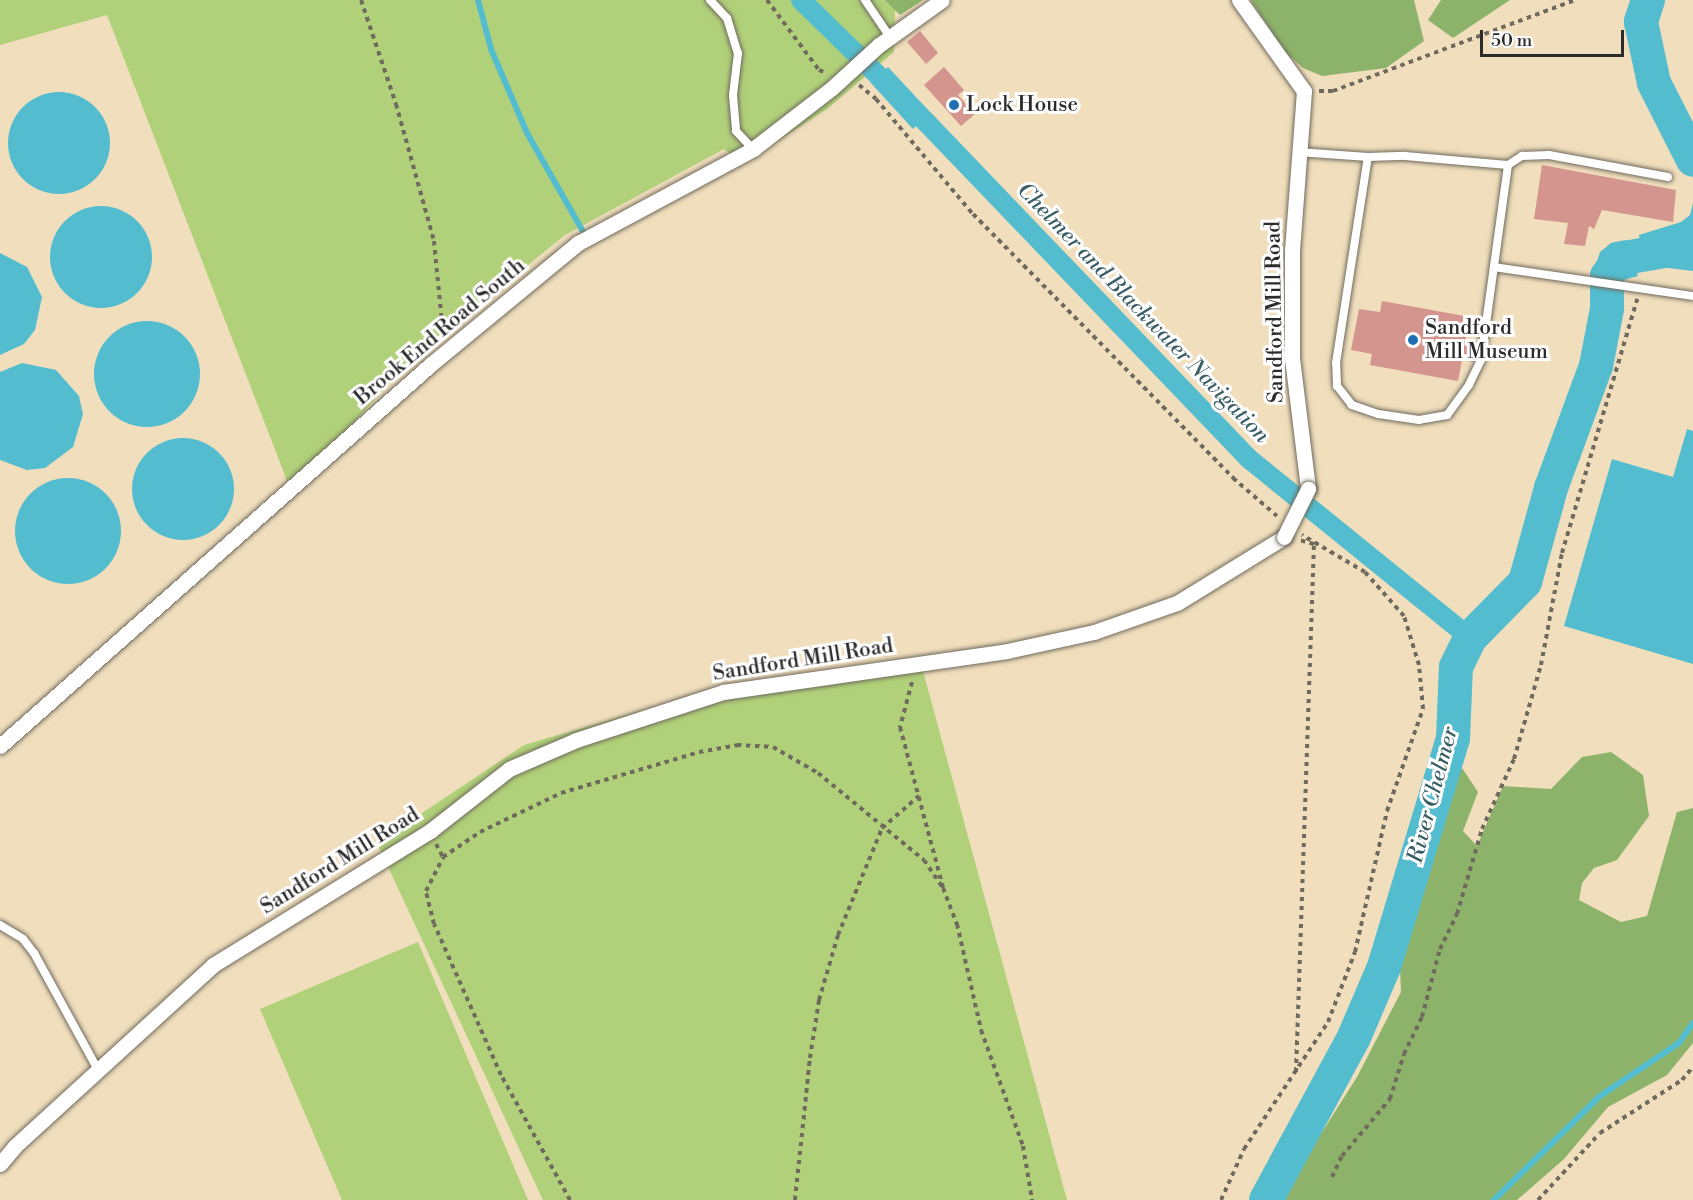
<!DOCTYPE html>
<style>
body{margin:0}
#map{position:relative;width:1693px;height:1200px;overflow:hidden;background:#f0debc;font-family:"Libre Bodoni",serif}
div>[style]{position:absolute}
.green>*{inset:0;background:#b0d179}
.forest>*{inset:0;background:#8cb369}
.water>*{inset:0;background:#53bdcf}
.round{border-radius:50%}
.stream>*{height:6px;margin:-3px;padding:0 3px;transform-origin:3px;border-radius:3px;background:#53bdcf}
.canal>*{height:20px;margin:-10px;padding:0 10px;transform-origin:10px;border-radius:10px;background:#53bdcf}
.river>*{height:34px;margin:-17px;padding:0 17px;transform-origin:17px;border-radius:17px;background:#53bdcf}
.building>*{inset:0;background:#d4958e}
.path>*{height:4px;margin-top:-2px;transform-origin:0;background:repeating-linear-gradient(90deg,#706a5e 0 4.5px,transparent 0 9px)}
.roads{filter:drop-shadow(0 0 2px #706a5e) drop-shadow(0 0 2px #706a5e)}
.service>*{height:8px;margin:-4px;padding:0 4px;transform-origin:4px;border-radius:4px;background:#fff}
.minor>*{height:15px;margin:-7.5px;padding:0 7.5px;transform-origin:7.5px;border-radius:7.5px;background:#fff}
.bridges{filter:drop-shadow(0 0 2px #706a5e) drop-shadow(0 0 2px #706a5e)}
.minor-bridge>*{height:15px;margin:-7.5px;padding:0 7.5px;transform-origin:7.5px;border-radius:7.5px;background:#fff}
.dots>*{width:16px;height:16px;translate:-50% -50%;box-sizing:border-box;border:3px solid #fff;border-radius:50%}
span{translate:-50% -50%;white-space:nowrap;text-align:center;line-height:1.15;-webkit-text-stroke:6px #fff;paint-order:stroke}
.poi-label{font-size:21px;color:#2b2b2b}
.left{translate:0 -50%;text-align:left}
.street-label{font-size:21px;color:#2b2b2b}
.water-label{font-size:22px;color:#395e64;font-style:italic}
.scale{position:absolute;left:1480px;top:30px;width:144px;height:27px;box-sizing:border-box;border:3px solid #2b2b2b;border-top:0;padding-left:8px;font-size:18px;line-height:21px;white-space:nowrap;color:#2b2b2b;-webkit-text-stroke:4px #fff;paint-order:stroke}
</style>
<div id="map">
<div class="green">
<i style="clip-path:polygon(0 0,913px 0,895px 10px,894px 52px,827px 109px,743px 164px,724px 149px,565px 235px,411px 360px,291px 491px,107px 15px,0 45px)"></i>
<i style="clip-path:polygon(920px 660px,1067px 1200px,543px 1200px,377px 843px,524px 745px,722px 687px)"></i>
<i style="clip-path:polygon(418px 942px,528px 1200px,342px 1200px,260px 1009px)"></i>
</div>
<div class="forest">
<i style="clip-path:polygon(885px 0,923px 0,900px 15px)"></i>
<i style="clip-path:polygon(1251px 0,1414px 0,1424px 41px,1386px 68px,1322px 76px,1303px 68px,1284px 51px)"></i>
<i style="clip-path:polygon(1441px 0,1510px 0,1453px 38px,1428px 20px)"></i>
<i style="clip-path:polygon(1611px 752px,1643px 775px,1649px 816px,1617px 860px,1594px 868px,1582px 883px,1579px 900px,1621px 922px,1647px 916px,1677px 812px,1693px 808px,1693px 1043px,1667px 1075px,1608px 1107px,1564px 1159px,1517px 1200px,1279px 1200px,1357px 1077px,1401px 992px,1400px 968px,1409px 918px,1426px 870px,1446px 779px,1462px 768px,1478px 792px,1463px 831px,1477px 846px,1503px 786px,1551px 789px,1582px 757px)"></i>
</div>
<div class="water">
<i style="clip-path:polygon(888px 67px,929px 111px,913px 129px,870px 82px)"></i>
<i class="round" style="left:8px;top:92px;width:102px;height:102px"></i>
<i style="clip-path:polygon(1693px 203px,1693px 271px,1643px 265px,1639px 235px,1681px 222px,1690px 215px)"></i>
<i class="round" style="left:50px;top:206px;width:102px;height:102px"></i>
<i style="clip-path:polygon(1626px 240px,1638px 276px,1619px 281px,1592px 277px,1600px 252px,1611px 243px)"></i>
<i style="clip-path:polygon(0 253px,27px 267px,42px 297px,35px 330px,24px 344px,0 355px)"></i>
<i class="round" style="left:94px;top:321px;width:106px;height:106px"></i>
<i style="clip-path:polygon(22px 363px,56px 370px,79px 396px,83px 414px,73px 447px,45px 468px,27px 470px,0 460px,0 372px)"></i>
<i style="clip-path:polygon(1687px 429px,1693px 431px,1693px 664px,1564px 626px,1612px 459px,1673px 477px)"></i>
<i class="round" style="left:132px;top:438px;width:102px;height:102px"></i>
<i class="round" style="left:15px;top:478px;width:106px;height:106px"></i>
</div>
<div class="stream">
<i style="left:478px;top:0;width:51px;rotate:75.1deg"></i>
<i style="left:491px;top:49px;width:91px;rotate:66.8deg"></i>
<i style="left:527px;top:133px;width:112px;rotate:60.4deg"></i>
<i style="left:1494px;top:1200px;width:148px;rotate:-44.5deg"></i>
<i style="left:1600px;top:1096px;width:95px;rotate:-33.9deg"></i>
<i style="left:1679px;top:1043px;width:24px;rotate:-55deg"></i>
</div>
<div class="canal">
<i style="left:801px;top:0;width:175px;rotate:44.3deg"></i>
<i style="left:926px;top:122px;width:465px;rotate:46.2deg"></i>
<i style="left:1248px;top:458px;width:286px;rotate:39deg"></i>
</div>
<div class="river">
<i style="left:1648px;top:0;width:23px;rotate:108deg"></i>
<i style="left:1641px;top:22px;width:62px;rotate:78deg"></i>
<i style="left:1654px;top:83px;width:86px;rotate:63.1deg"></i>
<i style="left:1266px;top:1200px;width:185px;rotate:-61.6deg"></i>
<i style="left:1354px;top:1037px;width:76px;rotate:-66.8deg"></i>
<i style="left:1384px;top:967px;width:239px;rotate:-73.2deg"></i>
<i style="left:1453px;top:738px;width:71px;rotate:-87.6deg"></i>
<i style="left:1456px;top:667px;width:32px;rotate:-64deg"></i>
<i style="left:1470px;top:638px;width:78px;rotate:-45.5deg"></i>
<i style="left:1525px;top:582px;width:98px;rotate:-74.5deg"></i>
<i style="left:1551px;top:488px;width:130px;rotate:-69.8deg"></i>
<i style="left:1596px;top:366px;width:58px;rotate:-79.1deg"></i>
<i style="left:1607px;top:309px;width:33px;rotate:-90deg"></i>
<i style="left:1607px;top:276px;width:21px;rotate:-55deg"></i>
<i style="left:1619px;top:259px;width:75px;rotate:-10deg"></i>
</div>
<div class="building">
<i style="clip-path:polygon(920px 31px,938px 53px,926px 64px,907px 42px)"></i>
<i style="clip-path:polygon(944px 67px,964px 90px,958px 95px,975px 114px,961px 126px,924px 85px)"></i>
<i style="clip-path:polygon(1542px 165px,1676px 190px,1673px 222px,1602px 210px,1594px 229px,1589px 226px,1585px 246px,1564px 244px,1568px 223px,1534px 219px)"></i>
<i style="clip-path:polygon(1382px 301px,1470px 317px,1466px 339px,1478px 341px,1475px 358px,1473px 362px,1462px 360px,1458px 381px,1370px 365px,1372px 354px,1351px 350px,1359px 309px,1380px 312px)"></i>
</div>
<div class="path">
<i style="left:361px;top:0;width:110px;rotate:71.4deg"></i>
<i style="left:396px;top:104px;width:142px;rotate:74.5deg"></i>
<i style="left:434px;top:241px;width:91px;rotate:84.4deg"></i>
<i style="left:767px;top:0;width:87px;rotate:53.4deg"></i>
<i style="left:819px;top:70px;width:8px;rotate:23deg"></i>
<i style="left:859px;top:85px;width:22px;rotate:39deg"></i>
<i style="left:876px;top:99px;width:150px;rotate:49.9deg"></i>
<i style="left:973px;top:214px;width:371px;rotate:45.4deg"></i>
<i style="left:1233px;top:478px;width:58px;rotate:40.8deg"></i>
<i style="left:1319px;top:91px;width:14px"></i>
<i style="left:1333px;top:91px;width:259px;rotate:-20.6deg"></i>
<i style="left:912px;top:682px;width:47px;rotate:104.9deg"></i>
<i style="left:900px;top:727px;width:167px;rotate:75deg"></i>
<i style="left:943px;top:888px;width:39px;rotate:69deg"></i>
<i style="left:957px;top:924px;width:109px;rotate:77.2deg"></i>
<i style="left:981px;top:1030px;width:123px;rotate:70.1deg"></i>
<i style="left:1023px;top:1146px;width:55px;rotate:80.5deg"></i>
<i style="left:436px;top:844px;width:15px;rotate:62deg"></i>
<i style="left:1296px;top:1072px;width:528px;rotate:-88.05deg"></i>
<i style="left:1314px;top:544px;width:16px;rotate:-165deg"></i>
<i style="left:1332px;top:1177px;width:23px;rotate:-65deg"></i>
<i style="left:1342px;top:1156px;width:75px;rotate:-49.9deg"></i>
<i style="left:1390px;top:1099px;width:47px;rotate:-72.7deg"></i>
<i style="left:1404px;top:1054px;width:41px;rotate:-64.1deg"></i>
<i style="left:1422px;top:1017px;width:70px;rotate:-75.2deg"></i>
<i style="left:1440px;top:949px;width:39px;rotate:-64deg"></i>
<i style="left:1457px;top:914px;width:89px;rotate:-73.6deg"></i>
<i style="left:1482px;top:829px;width:77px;rotate:-65.4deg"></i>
<i style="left:1514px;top:759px;width:98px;rotate:-74deg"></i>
<i style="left:1541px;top:665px;width:114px;rotate:-79.4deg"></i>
<i style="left:1562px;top:553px;width:265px;rotate:-73.5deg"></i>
<i style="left:570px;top:1200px;width:143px;rotate:-118.9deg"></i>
<i style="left:501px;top:1075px;width:165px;rotate:-113.9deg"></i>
<i style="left:434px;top:924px;width:34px;rotate:-104deg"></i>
<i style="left:426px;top:891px;width:38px;rotate:-63deg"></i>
<i style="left:443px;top:857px;width:45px;rotate:-34deg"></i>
<i style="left:480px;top:832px;width:90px;rotate:-25.7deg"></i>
<i style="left:561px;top:793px;width:144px;rotate:-16.5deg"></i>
<i style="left:699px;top:752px;width:39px;rotate:-10deg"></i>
<i style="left:737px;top:745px;width:36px;rotate:3deg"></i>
<i style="left:773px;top:747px;width:52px;rotate:30deg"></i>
<i style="left:818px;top:773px;width:137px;rotate:39.4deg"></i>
<i style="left:924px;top:860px;width:34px;rotate:56deg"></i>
<i style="left:795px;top:1200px;width:143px;rotate:-84deg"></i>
<i style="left:810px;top:1058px;width:59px;rotate:-81.2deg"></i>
<i style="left:819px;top:1000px;width:68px;rotate:-73.7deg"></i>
<i style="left:838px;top:935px;width:116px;rotate:-67.6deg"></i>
<i style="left:882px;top:828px;width:50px;rotate:-41deg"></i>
<i style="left:1221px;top:1200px;width:56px;rotate:-65.7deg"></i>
<i style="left:1244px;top:1149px;width:152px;rotate:-56.5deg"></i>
<i style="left:1328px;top:1022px;width:75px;rotate:-68.9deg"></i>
<i style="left:1355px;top:952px;width:145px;rotate:-77.2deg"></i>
<i style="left:1387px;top:811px;width:108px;rotate:-70.6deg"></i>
<i style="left:1423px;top:709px;width:44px;rotate:-95.2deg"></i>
<i style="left:1419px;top:665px;width:51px;rotate:-107deg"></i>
<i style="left:1404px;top:616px;width:59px;rotate:-131.6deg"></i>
<i style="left:1365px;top:572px;width:73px;rotate:-149.6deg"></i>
<i style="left:1538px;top:1200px;width:91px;rotate:-47.2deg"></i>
<i style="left:1600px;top:1133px;width:98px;rotate:-32.9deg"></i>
<i style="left:1682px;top:1080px;width:17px;rotate:-50deg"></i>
</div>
<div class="roads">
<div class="service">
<i style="left:710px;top:0;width:25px;rotate:47deg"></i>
<i style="left:727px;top:18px;width:37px;rotate:73deg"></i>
<i style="left:738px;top:53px;width:42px;rotate:96.8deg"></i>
<i style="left:733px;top:95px;width:36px;rotate:85deg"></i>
<i style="left:736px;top:131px;width:25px;rotate:47deg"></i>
<i style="left:865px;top:0;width:45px;rotate:56deg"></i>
<i style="left:1298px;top:152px;width:70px;rotate:4.1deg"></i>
<i style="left:1405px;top:156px;width:103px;rotate:5deg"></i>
<i style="left:1508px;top:165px;width:197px;rotate:97.9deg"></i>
<i style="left:1481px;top:360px;width:28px;rotate:116deg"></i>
<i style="left:1469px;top:385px;width:37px;rotate:126deg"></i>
<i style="left:1447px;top:415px;width:28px;rotate:170deg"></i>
<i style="left:1419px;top:420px;width:41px;rotate:-171.7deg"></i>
<i style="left:1378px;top:414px;width:28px;rotate:-161deg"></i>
<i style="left:1352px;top:405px;width:24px;rotate:-128deg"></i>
<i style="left:1337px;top:386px;width:23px;rotate:-92deg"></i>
<i style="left:1336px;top:363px;width:208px;rotate:-81.2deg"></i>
<i style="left:1368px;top:157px;width:37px;rotate:-2deg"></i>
<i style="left:1508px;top:165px;width:17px;rotate:-33deg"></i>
<i style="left:1522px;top:156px;width:27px;rotate:-2deg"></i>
<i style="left:1549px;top:155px;width:121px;rotate:10.5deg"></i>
<i style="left:1494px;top:267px;width:201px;rotate:8.3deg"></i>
<i style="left:0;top:925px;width:27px;rotate:31deg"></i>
<i style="left:23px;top:939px;width:18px;rotate:52deg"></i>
<i style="left:34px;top:953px;width:133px;rotate:61.3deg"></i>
</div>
<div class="minor">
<i style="left:1239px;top:0;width:112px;rotate:54.5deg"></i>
<i style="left:1304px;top:91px;width:159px;rotate:94.3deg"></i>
<i style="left:1292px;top:250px;width:108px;rotate:90deg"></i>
<i style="left:1292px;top:358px;width:132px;rotate:83deg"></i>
<i style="left:0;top:746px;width:575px;rotate:-41.54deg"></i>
<i style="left:430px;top:365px;width:192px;rotate:-39.5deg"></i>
<i style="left:578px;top:243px;width:199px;rotate:-28.2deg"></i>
<i style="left:753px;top:149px;width:100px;rotate:-37.7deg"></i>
<i style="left:832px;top:88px;width:64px;rotate:-42.5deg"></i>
<i style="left:879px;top:45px;width:77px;rotate:-35.5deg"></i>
<i style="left:0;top:1164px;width:23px;rotate:-50deg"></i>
<i style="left:15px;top:1146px;width:268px;rotate:-42.4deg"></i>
<i style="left:213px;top:965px;width:255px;rotate:-31.7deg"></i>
<i style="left:430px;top:831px;width:100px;rotate:-38.1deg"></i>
<i style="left:509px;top:769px;width:73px;rotate:-23.4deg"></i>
<i style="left:576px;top:740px;width:155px;rotate:-18.1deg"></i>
<i style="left:723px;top:692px;width:287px;rotate:-8.2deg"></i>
<i style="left:1007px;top:651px;width:89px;rotate:-12.3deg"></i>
<i style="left:1094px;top:632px;width:88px;rotate:-19.3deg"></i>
<i style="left:1177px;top:603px;width:126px;rotate:-31.7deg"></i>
</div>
</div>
<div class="bridges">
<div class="minor-bridge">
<i style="left:1284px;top:537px;width:54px;rotate:-63.4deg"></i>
</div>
</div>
<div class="dots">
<i style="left:954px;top:105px;background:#1f6fb2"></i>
<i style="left:1413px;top:340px;background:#1f6fb2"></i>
</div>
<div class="poi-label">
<span class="left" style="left:966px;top:105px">Lock House</span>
<span class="left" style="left:1425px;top:340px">Sandford<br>Mill Museum</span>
</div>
<div class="street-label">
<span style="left:1275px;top:312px;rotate:-91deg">Sandford Mill Road</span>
<span style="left:440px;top:332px;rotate:-40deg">Brook End Road South</span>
<span style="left:803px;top:660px;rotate:-9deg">Sandford Mill Road</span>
<span style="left:340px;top:861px;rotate:-32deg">Sandford Mill Road</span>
</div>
<div class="water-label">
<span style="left:1143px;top:313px;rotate:46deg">Chelmer and Blackwater Navigation</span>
<span style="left:1433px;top:795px;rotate:-75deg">River Chelmer</span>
</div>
<div class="scale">50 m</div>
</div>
